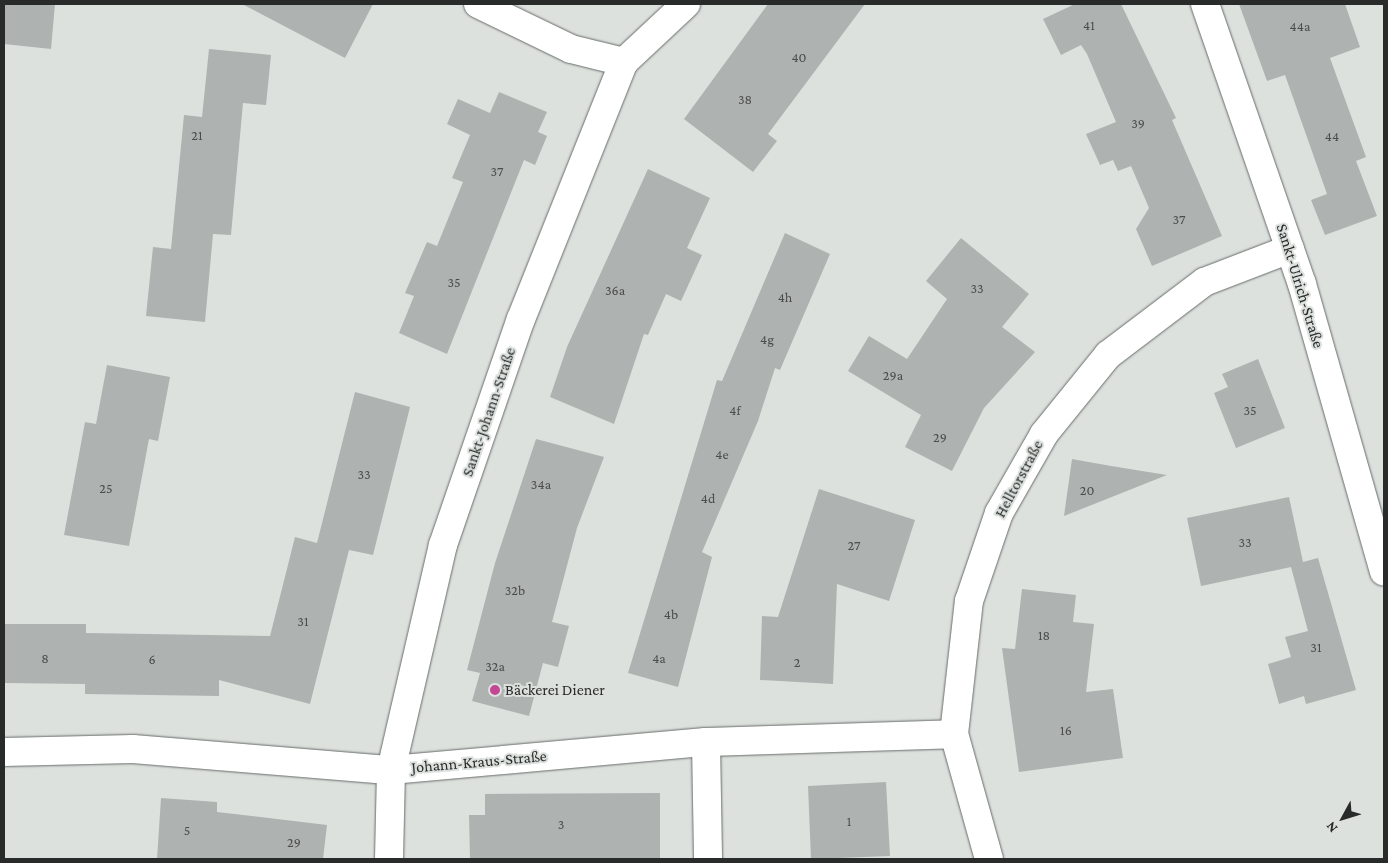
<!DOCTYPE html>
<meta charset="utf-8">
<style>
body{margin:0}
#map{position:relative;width:1388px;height:863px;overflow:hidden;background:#dce1de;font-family:"Crimson Pro",serif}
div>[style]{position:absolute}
.building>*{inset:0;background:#aeb3b1}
.roads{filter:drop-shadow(0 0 1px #686c6a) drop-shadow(0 0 1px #686c6a)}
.minor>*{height:28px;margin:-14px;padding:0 14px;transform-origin:14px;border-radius:14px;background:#fff}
.dots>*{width:14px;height:14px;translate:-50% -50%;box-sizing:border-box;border:2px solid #dce1de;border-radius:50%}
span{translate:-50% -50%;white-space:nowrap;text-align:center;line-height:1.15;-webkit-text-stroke:4px #dce1de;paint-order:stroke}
.number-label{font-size:14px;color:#4a4d4c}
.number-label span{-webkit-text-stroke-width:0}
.street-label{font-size:16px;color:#292b2a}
.poi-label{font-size:16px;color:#292b2a}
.left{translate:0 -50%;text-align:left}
.frame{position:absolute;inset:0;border:5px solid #292b2a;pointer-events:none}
.north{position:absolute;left:1318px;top:793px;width:50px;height:50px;-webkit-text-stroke:4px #dce1de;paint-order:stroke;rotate:231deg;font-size:14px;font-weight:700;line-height:20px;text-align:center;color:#292b2a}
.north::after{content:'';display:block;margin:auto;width:18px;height:22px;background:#292b2a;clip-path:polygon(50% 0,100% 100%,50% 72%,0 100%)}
</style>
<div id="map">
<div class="building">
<i style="clip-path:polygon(4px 4px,55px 4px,51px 49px,4px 44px)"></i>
<i style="clip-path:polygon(242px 4px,373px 4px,345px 58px)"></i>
<i style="clip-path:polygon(768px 4px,865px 4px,768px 134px,777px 141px,753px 172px,684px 119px)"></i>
<i style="clip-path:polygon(1075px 4px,1121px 4px,1176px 118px,1172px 120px,1222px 236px,1152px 266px,1136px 229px,1149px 208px,1131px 166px,1118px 171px,1113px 160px,1100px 165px,1086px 134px,1116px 122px,1087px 54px,1081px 45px,1061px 55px,1043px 19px)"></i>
<i style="clip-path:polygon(1239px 4px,1345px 4px,1360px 47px,1330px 58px,1366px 157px,1356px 161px,1377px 216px,1325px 235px,1311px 200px,1327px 194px,1285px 75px,1267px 81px)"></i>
<i style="clip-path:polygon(209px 49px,271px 55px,266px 105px,243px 103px,231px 235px,213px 234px,205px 322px,146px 316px,153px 247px,171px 249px,184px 115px,202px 117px)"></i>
<i style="clip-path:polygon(499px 92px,547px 112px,538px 132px,547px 136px,535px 165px,524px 160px,447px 354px,399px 333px,414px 296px,405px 293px,427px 242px,437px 246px,463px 182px,452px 178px,470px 135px,447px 124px,458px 99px,490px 113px)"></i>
<i style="clip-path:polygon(648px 169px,710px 198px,687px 248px,702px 255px,681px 301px,666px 294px,648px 335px,644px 334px,614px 424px,550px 397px,567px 347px)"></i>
<i style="clip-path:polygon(785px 233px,830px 254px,780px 370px,775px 368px,758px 421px,702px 552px,712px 557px,678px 687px,628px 673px,717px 380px,722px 381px)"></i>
<i style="clip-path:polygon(961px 238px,1029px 294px,1002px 327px,1035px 352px,984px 408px,952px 471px,905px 447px,921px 415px,848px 371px,869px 336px,907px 359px,947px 299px,926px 281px)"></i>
<i style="clip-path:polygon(1258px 359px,1285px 428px,1236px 448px,1214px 393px,1228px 387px,1222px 374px)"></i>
<i style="clip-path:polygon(107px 365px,170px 377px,158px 441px,149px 439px,129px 546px,64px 535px,85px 422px,96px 424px)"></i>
<i style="clip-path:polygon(355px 392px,410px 407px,373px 555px,349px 550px,310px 704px,219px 680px,219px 696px,85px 694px,85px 684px,4px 683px,4px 624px,86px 624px,86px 633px,270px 636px,295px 537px,317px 543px)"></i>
<i style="clip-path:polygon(536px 439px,604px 457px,577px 528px,552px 622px,569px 626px,558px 667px,543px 663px,529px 716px,472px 701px,480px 673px,467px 670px,495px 563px)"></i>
<i style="clip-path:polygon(1072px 459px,1111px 466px,1167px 475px,1064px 516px)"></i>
<i style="clip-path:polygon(819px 489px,915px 520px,889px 601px,837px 584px,833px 684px,760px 680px,762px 616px,778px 617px)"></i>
<i style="clip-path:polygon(1289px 497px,1303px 562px,1318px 558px,1356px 690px,1306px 704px,1304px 696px,1279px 704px,1268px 664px,1291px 657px,1285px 637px,1308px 631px,1291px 567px,1201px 586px,1187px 518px)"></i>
<i style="clip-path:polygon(1022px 589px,1076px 595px,1073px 622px,1094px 624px,1086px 692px,1113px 689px,1123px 758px,1019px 772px,1002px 648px,1015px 649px)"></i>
<i style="clip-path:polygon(886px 782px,890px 856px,811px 859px,808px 786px)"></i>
<i style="clip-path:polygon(660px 793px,660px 859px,470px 859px,469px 815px,485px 815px,485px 794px)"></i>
<i style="clip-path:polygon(161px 798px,217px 802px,217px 812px,327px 825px,323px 859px,157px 859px)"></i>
</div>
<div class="roads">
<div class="minor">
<i style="left:478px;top:4px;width:103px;rotate:25.8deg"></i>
<i style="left:571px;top:49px;width:55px;rotate:13.8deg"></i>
<i style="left:1205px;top:4px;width:296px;rotate:70.9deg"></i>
<i style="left:1302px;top:284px;width:299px;rotate:74.1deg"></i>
<i style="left:706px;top:742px;width:117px;rotate:89deg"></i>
<i style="left:4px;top:752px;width:129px;rotate:-1.3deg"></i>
<i style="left:133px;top:749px;width:259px;rotate:4.7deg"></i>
<i style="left:391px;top:770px;width:316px;rotate:-5.1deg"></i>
<i style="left:706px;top:742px;width:248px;rotate:-1.8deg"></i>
<i style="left:389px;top:859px;width:89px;rotate:-88.7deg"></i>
<i style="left:391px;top:770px;width:231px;rotate:-77deg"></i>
<i style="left:443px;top:545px;width:239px;rotate:-71deg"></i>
<i style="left:521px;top:319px;width:277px;rotate:-68.2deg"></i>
<i style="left:624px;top:62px;width:85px;rotate:-43.1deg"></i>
<i style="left:989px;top:859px;width:130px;rotate:-105.6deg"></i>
<i style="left:954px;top:734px;width:134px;rotate:-83.6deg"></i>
<i style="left:969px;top:601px;width:93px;rotate:-71.2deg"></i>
<i style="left:999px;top:513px;width:91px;rotate:-60.3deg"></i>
<i style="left:1044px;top:434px;width:102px;rotate:-51deg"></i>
<i style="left:1108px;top:355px;width:121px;rotate:-37.2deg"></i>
<i style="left:1204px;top:282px;width:92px;rotate:-21deg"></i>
</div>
</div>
<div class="dots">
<i style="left:495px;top:690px;background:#c44795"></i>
</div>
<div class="number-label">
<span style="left:1089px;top:25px">41</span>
<span style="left:1300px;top:26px">44a</span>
<span style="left:799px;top:57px">40</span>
<span style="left:745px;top:99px">38</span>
<span style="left:1138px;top:123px">39</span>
<span style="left:197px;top:135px">21</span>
<span style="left:1332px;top:136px">44</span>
<span style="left:497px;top:171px">37</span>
<span style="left:1179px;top:219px">37</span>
<span style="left:454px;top:282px">35</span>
<span style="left:977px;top:288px">33</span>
<span style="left:615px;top:290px">36a</span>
<span style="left:785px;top:297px">4h</span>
<span style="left:767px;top:339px">4g</span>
<span style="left:893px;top:375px">29a</span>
<span style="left:735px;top:410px">4f</span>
<span style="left:1250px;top:410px">35</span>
<span style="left:940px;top:437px">29</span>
<span style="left:722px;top:454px">4e</span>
<span style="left:364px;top:474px">33</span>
<span style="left:541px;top:484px">34a</span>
<span style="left:106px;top:488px">25</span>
<span style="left:1087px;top:490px">20</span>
<span style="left:708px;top:498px">4d</span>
<span style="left:1245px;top:542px">33</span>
<span style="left:854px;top:545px">27</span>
<span style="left:515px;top:590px">32b</span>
<span style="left:671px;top:614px">4b</span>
<span style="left:303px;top:621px">31</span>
<span style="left:1044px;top:635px">18</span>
<span style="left:1316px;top:647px">31</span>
<span style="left:45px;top:658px">8</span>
<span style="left:659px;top:658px">4a</span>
<span style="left:152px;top:659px">6</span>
<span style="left:797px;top:662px">2</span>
<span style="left:495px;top:666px">32a</span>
<span style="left:1066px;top:730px">16</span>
<span style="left:849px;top:821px">1</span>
<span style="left:561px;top:824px">3</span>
<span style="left:187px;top:830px">5</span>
<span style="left:294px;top:842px">29</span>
</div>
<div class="street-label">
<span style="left:1300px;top:286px;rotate:73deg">Sankt-Ulrich-Straße</span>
<span style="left:489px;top:412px;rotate:-71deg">Sankt-Johann-Straße</span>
<span style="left:1019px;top:479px;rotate:-62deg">Helltorstraße</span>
<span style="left:479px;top:762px;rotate:-5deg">Johann-Kraus-Straße</span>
</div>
<div class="poi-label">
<span class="left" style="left:505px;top:690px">Bäckerei Diener</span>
</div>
<div class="frame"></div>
<div class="north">N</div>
</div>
